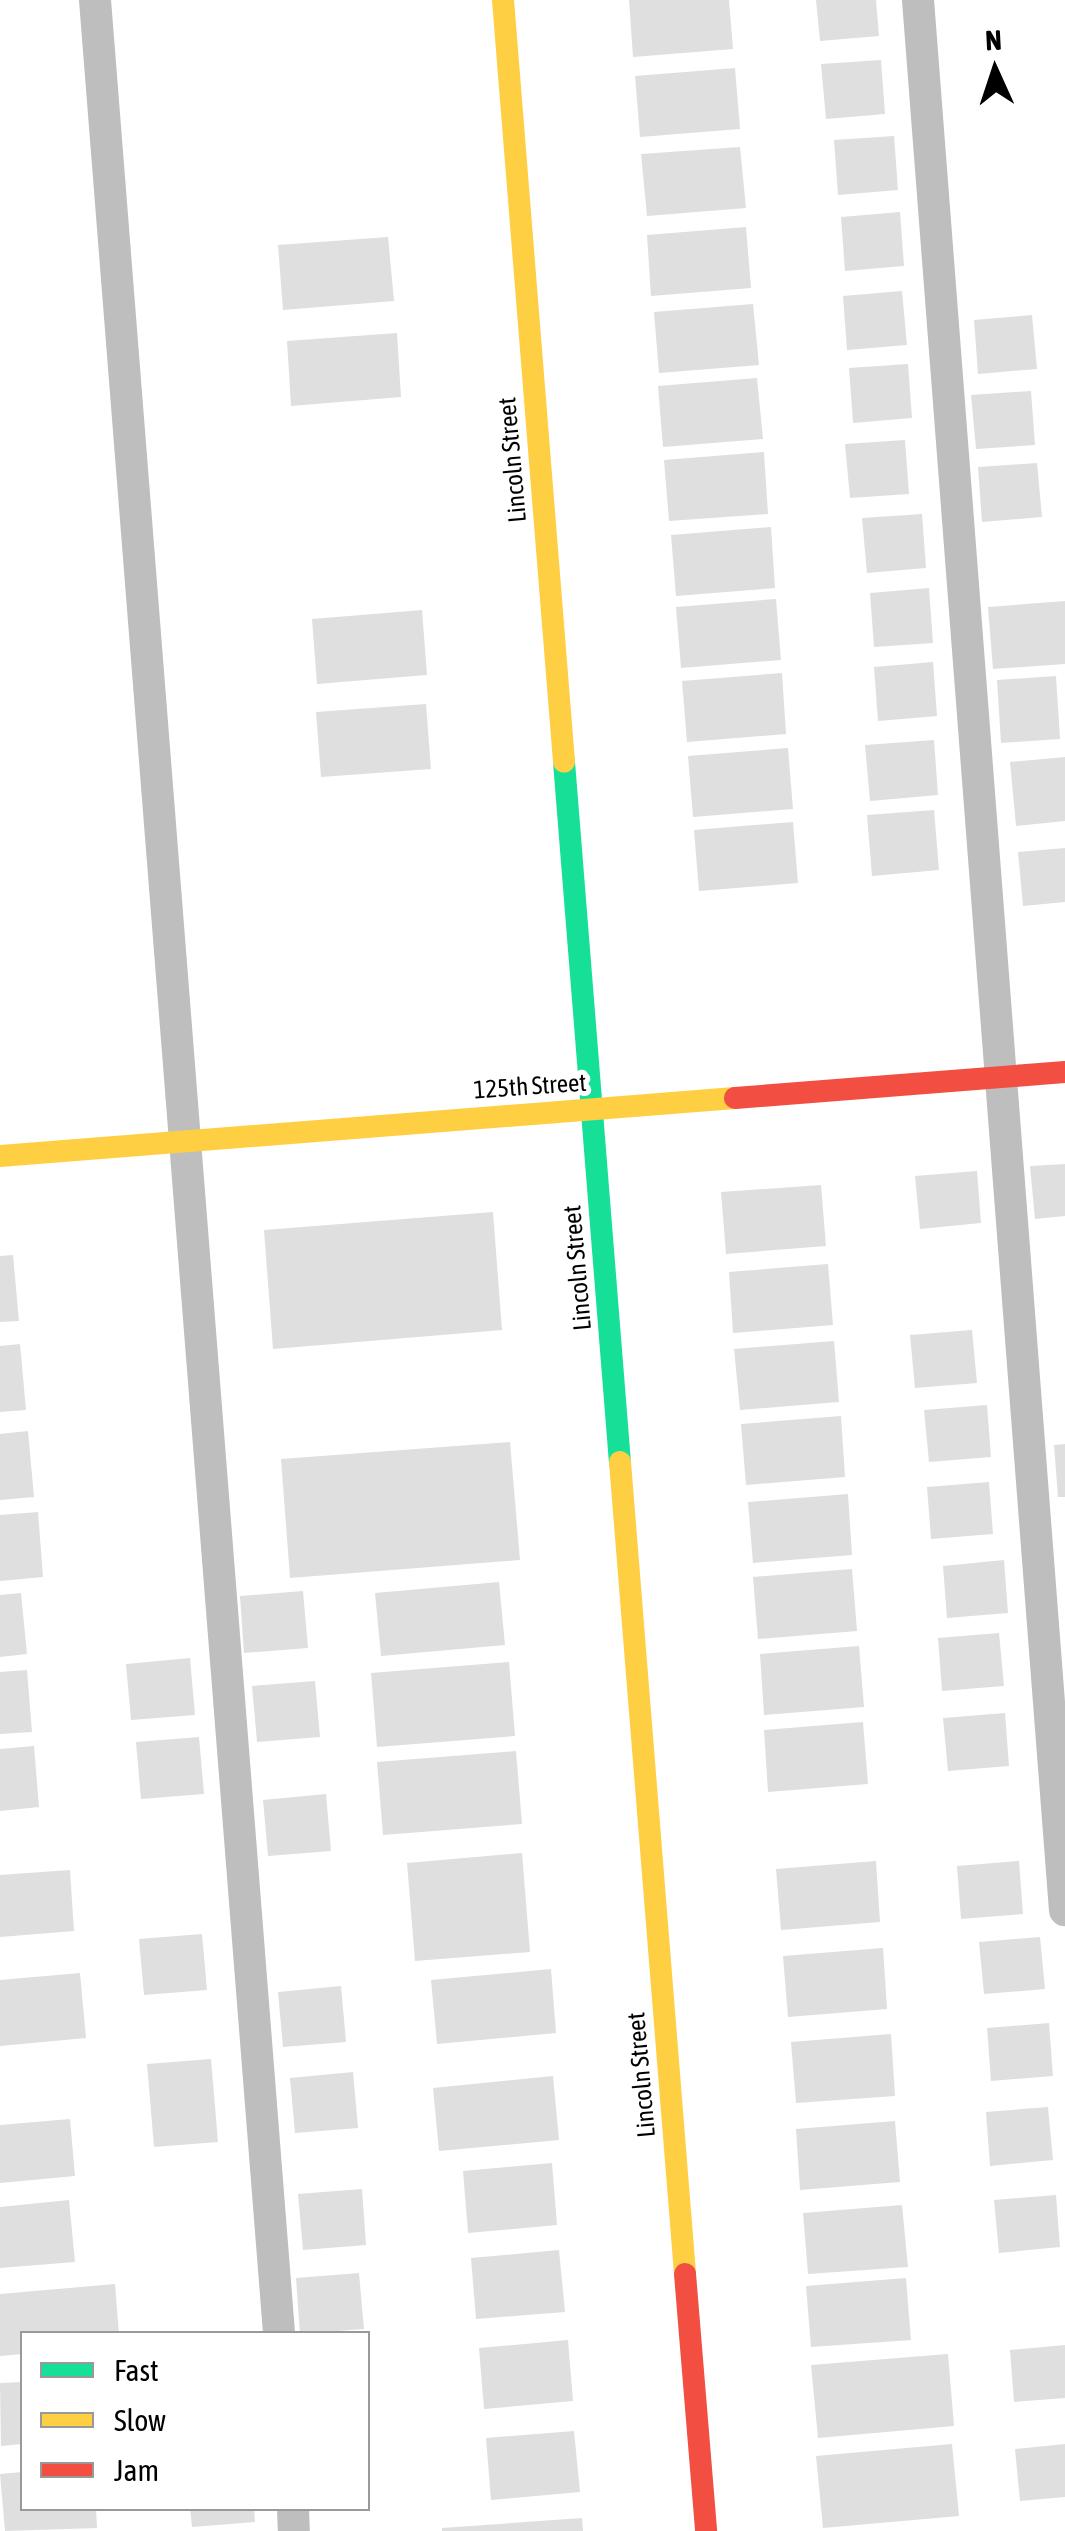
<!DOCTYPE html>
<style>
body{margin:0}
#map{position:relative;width:1065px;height:2531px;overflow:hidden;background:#fff;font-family:"Asap Condensed",sans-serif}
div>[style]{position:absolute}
.building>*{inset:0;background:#dfdfdf}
.lane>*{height:32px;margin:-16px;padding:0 16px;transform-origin:16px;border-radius:16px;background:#bebebe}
.fast>*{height:22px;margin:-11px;padding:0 11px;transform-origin:11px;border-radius:11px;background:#16e098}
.slow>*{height:22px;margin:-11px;padding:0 11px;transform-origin:11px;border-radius:11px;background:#ffcf43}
.jam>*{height:22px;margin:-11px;padding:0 11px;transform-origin:11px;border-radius:11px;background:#f24e42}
span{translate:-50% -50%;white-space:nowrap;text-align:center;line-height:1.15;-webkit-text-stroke:10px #fff;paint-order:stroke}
.street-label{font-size:25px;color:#000}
.legend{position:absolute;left:20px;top:2331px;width:350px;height:180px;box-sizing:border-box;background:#fff;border:2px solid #999;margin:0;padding:12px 18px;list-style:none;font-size:30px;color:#000}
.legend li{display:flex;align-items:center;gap:20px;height:50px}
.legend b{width:50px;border:2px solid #999}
.north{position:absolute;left:945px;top:20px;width:100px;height:100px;-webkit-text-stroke:8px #fff;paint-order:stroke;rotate:357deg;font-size:28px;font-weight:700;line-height:40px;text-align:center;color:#000}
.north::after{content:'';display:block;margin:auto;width:35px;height:45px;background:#000;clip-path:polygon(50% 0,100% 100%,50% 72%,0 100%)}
</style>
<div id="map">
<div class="building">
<i style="clip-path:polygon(629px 0,729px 0,733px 49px,633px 57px)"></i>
<i style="clip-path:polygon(816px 0,876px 0,879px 36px,820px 41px)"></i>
<i style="clip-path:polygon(881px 60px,885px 114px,826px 119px,821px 64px)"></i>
<i style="clip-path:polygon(735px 68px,740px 129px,640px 137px,635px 76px)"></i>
<i style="clip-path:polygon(894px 136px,898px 190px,838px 195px,834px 140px)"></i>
<i style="clip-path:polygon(740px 147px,746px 208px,647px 216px,641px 154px)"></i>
<i style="clip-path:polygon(900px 212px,904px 266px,845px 271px,841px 217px)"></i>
<i style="clip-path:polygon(746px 227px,751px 288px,651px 296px,647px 235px)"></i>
<i style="clip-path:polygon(388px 237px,394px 301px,283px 310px,278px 245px)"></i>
<i style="clip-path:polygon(902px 291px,907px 345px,847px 350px,843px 296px)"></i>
<i style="clip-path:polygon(753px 304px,759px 365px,659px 373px,654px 312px)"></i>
<i style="clip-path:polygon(1032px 315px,1037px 369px,978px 374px,974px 320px)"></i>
<i style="clip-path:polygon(397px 333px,401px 397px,291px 406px,287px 341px)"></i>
<i style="clip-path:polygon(908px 364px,912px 418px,853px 423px,849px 368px)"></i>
<i style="clip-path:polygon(757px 378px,763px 439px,663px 447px,658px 386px)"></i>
<i style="clip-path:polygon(1031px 391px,1035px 445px,976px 449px,971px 395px)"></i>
<i style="clip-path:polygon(905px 440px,909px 494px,850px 498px,845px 444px)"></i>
<i style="clip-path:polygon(764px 452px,768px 514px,669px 521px,664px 460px)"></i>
<i style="clip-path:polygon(1037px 463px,1042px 517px,982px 522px,978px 467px)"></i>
<i style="clip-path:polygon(922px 514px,926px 568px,867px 573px,862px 518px)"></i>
<i style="clip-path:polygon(771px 527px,775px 588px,676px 596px,671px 535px)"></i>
<i style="clip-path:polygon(929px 588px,933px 643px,874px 647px,870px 593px)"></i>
<i style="clip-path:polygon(776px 599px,781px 660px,681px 668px,676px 607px)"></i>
<i style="clip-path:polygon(1065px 601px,1065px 664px,993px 669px,988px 607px)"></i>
<i style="clip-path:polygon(422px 610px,427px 675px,317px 684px,312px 619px)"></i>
<i style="clip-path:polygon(933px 662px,937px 716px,878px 721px,874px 667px)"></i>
<i style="clip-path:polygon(782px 673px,786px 734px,687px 742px,682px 681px)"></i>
<i style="clip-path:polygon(1056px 676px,1060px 739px,1001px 743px,997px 680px)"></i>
<i style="clip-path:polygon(426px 704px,431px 769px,321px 777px,316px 712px)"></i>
<i style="clip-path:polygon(934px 740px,938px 795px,870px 801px,865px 745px)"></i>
<i style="clip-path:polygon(788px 748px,793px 809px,693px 817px,688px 756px)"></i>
<i style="clip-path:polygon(1065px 757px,1065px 821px,1016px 826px,1010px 762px)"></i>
<i style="clip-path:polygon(934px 810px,939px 870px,872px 876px,867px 815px)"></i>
<i style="clip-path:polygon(793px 822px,798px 883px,699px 891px,694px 830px)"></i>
<i style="clip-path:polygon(1065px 848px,1065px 902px,1023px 906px,1018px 852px)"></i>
<i style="clip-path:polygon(1065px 1164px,1065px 1216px,1035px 1219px,1030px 1166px)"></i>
<i style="clip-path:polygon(977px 1171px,981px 1223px,920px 1229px,915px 1176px)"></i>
<i style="clip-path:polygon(821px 1185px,826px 1246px,726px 1254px,721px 1192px)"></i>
<i style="clip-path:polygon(493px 1212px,502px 1330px,273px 1349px,264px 1230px)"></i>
<i style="clip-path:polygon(13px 1255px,19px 1321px,0 1322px,0 1256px)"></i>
<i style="clip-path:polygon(828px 1264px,833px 1325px,733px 1333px,729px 1272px)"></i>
<i style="clip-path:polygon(972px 1330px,977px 1383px,915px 1388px,910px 1335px)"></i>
<i style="clip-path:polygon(834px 1341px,839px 1402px,740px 1410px,734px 1349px)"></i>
<i style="clip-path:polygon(20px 1344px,26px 1410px,0 1412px,0 1346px)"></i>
<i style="clip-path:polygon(987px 1405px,991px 1457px,929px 1462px,924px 1410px)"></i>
<i style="clip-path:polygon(841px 1416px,845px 1477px,746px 1485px,741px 1424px)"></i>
<i style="clip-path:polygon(28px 1431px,34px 1497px,0 1500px,0 1434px)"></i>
<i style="clip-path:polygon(510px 1442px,520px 1560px,290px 1578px,281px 1459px)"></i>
<i style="clip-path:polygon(1065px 1444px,1065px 1497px,1058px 1497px,1054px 1445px)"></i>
<i style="clip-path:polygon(989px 1482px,993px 1534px,931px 1539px,927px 1487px)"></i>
<i style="clip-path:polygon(848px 1494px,852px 1555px,753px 1563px,748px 1502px)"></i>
<i style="clip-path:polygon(38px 1512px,43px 1577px,0 1581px,0 1515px)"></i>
<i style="clip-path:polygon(1004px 1560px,1008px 1613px,947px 1618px,943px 1566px)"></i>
<i style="clip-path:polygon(852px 1569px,857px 1631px,758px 1639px,753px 1577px)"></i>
<i style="clip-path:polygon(499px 1582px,505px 1645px,381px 1656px,375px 1593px)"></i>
<i style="clip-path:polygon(303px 1591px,308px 1648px,244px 1653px,240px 1596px)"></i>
<i style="clip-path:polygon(21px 1593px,27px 1654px,0 1657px,0 1595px)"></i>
<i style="clip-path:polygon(999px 1633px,1004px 1686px,942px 1691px,938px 1638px)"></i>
<i style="clip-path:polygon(859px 1646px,864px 1707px,764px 1715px,760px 1654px)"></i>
<i style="clip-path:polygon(190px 1658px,195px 1715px,131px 1720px,126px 1664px)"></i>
<i style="clip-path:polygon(509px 1662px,515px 1736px,377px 1747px,371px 1673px)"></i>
<i style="clip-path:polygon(27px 1670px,32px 1732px,0 1734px,0 1672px)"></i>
<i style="clip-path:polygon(315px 1681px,320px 1737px,257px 1742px,252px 1686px)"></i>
<i style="clip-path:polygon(1005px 1713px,1009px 1766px,948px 1771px,943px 1718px)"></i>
<i style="clip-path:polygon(863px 1722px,868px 1784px,768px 1792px,764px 1730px)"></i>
<i style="clip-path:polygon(199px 1737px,204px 1794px,141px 1799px,136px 1742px)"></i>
<i style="clip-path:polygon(34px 1746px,39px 1807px,0 1811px,0 1749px)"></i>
<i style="clip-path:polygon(516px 1751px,522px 1824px,383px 1835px,377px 1762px)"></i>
<i style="clip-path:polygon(326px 1794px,331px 1851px,268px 1856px,263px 1800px)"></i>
<i style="clip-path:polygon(522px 1853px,530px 1952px,415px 1961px,407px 1863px)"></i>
<i style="clip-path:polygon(876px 1861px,880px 1922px,781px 1930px,776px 1869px)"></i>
<i style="clip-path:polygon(1019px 1861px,1023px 1914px,961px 1919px,957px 1866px)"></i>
<i style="clip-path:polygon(70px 1870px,74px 1931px,0 1937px,0 1875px)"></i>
<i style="clip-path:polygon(202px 1934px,207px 1990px,144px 1995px,139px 1939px)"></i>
<i style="clip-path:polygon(1040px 1937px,1045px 1989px,984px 1994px,979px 1942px)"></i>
<i style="clip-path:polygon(883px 1948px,887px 2009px,788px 2017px,783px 1956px)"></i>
<i style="clip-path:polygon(551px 1969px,556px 2033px,437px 2044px,431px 1980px)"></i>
<i style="clip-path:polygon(80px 1973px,86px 2038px,0 2046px,0 1980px)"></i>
<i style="clip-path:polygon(341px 1986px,346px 2042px,283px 2047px,278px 1992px)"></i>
<i style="clip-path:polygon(1049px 2023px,1053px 2076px,991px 2081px,987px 2028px)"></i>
<i style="clip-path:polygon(891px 2034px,895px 2096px,796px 2103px,791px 2042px)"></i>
<i style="clip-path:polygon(211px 2059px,218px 2142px,154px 2147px,147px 2064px)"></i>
<i style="clip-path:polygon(353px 2072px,358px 2128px,295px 2133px,290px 2078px)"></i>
<i style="clip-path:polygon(553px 2076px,559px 2140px,439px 2151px,433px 2088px)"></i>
<i style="clip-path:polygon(1048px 2107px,1053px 2160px,990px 2166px,986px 2112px)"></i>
<i style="clip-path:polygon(70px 2119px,75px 2176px,0 2183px,0 2125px)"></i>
<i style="clip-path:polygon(895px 2121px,900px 2182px,800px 2190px,796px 2129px)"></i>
<i style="clip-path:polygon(552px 2163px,557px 2225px,468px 2233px,463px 2171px)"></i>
<i style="clip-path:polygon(362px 2189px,366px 2245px,303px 2250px,298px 2194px)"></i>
<i style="clip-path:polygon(1056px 2195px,1060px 2247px,999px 2253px,994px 2200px)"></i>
<i style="clip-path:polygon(69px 2200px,75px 2262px,0 2268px,0 2207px)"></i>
<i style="clip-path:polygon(902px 2205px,908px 2267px,808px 2274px,803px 2213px)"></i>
<i style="clip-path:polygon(559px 2250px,565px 2312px,476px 2319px,471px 2258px)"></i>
<i style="clip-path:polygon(359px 2273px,364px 2329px,300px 2334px,296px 2278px)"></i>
<i style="clip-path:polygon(906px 2278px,911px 2340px,811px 2347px,806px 2286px)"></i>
<i style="clip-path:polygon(115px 2284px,119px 2334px,22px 2334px,22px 2354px,0 2356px,0 2294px)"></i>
<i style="clip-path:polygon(568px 2340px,573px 2401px,484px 2409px,479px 2348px)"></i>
<i style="clip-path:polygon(1065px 2345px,1065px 2398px,1014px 2402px,1010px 2350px)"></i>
<i style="clip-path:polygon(948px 2354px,954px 2426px,818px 2438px,811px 2365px)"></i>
<i style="clip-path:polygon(22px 2382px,22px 2444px,1px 2446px,0 2383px)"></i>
<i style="clip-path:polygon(574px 2431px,580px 2492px,491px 2500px,486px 2438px)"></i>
<i style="clip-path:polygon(952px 2444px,959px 2516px,823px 2528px,816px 2456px)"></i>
<i style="clip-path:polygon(1065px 2444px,1065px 2497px,1020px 2501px,1015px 2449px)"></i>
<i style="clip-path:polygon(22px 2472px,22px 2508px,96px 2508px,97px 2528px,5px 2531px,0 2474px)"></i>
<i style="clip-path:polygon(190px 2508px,254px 2508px,255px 2522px,192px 2527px)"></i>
<i style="clip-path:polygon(582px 2518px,583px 2531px,442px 2531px,442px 2528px)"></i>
</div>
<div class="lane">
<i style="left:95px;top:0;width:2341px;rotate:85.49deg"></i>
<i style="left:918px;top:0;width:1916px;rotate:85.6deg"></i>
<i style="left:293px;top:2508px;width:23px;rotate:88deg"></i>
</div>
<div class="fast">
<i style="left:564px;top:762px;width:702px;rotate:85.43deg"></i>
</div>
<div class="slow">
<i style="left:503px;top:0;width:764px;rotate:85.42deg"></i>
<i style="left:0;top:1156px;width:737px;rotate:-4.51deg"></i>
<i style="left:620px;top:1462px;width:815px;rotate:85.42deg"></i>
</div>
<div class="jam">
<i style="left:735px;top:1098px;width:331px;rotate:-4.5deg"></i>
<i style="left:685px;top:2274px;width:258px;rotate:85.3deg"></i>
</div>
<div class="street-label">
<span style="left:512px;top:460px;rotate:-95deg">Lincoln Street</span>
<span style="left:530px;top:1086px;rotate:-4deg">125th Street</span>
<span style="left:577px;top:1268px;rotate:-95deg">Lincoln Street</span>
<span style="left:641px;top:2075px;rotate:-95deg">Lincoln Street</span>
</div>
<ul class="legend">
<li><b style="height:12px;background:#16e098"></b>Fast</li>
<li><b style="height:12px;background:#ffcf43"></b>Slow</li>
<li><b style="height:12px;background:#f24e42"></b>Jam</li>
</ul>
<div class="north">N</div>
</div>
